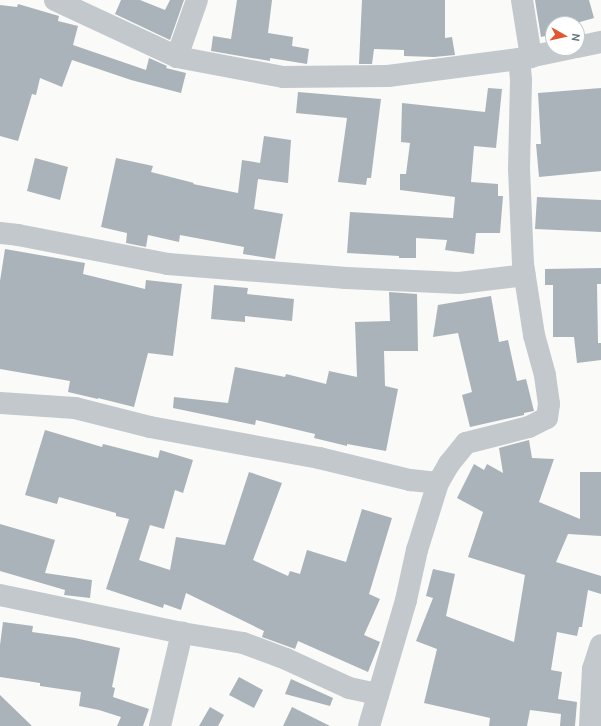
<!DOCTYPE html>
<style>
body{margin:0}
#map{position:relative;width:601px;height:726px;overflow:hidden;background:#fafaf8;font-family:Cabin,sans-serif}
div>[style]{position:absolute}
.building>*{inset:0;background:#aab3b9}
.minor>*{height:22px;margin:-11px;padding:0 11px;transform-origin:11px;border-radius:11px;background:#c3c8cc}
span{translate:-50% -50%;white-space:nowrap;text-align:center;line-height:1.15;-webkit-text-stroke:4px #fff;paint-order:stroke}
.north{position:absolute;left:545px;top:16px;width:40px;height:40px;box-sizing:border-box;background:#fff;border:1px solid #c1c8cd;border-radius:50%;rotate:98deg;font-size:11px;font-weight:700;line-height:16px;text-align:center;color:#657683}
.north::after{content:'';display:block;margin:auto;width:14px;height:18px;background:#e4572e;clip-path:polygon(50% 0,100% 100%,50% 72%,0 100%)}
</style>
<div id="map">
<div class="building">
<i style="clip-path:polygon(121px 0,140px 0,165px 10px,170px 0,184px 0,170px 40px,115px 14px)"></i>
<i style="clip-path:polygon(237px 0,272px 0,268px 33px,293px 37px,292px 46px,309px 49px,307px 64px,270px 58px,270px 61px,211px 51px,213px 36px,231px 39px)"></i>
<i style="clip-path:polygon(362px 0,445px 0,445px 38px,452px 37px,455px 55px,434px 57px,404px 56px,404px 50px,374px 49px,372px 64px,359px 64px)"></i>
<i style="clip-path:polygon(535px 0,589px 0,594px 18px,573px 24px,553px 24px,553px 34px,541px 37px)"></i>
<i style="clip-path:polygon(18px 4px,59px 16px,58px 21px,78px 26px,73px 45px,146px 70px,149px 58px,167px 66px,166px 68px,186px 73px,181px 93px,131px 80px,72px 60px,62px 87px,40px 78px,36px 95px,32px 94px,18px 141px,0 136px,0 5px,17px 7px)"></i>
<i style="clip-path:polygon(488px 88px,502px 89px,496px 148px,474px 146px,471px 182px,498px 184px,498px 196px,503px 196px,500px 233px,476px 233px,474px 254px,445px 250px,447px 240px,416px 238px,416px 258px,399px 258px,399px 256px,347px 253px,350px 212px,453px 218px,455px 197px,400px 190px,400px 174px,406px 174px,410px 143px,401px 142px,402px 103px,485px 112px)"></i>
<i style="clip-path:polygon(601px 88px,601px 171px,539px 177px,536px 144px,541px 144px,538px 93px)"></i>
<i style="clip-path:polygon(298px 92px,381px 99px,371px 178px,367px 178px,366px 185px,338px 182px,347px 118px,296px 113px)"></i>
<i style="clip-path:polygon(264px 136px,291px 140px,288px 183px,258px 179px,254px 209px,283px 214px,275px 259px,243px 254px,244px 247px,180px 235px,179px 242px,148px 235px,146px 247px,126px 243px,127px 233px,101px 227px,116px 158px,153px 166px,151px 172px,194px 183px,193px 184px,238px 193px,242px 160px,260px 163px)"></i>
<i style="clip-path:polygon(35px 158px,68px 167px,60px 200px,27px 191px)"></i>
<i style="clip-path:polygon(537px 197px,601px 200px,601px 232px,535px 229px)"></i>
<i style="clip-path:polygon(5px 249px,85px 263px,83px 274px,145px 289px,146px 280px,182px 284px,173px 356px,148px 353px,134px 407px,98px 398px,98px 399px,68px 392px,70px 381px,0 369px,0 281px)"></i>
<i style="clip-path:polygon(601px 268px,601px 284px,597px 284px,598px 343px,601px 343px,601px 360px,577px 363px,574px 337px,553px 337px,553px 285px,545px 285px,545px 269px)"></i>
<i style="clip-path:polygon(214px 285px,248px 288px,247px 294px,294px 299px,292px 321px,245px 316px,245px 322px,211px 319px)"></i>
<i style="clip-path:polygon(389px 292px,417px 294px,418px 351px,384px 351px,385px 386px,398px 389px,386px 451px,347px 444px,347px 446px,314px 438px,315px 434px,256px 420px,255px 425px,173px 408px,174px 397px,228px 403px,235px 367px,285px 377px,286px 374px,326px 384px,329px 371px,357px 377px,355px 322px,390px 321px)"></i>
<i style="clip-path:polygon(491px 296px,499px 342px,508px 340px,517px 381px,526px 379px,534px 411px,524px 413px,524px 415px,470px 427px,462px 395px,472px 392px,458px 333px,433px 337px,438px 305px)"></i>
<i style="clip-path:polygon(45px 430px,102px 447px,103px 444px,158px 458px,160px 450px,193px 460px,183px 493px,175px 490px,164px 529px,150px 525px,139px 560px,170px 570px,176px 537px,225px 545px,249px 472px,282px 483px,253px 560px,288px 576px,290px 571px,300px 574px,307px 550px,346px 562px,362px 509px,392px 518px,369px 594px,380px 599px,364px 635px,380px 642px,368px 672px,298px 641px,295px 649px,262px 637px,264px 631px,186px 593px,181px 610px,164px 604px,163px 608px,106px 589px,129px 519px,116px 516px,116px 513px,59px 497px,57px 504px,25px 495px)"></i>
<i style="clip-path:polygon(529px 440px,532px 458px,554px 459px,539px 502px,580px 519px,580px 472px,601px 472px,601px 536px,568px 534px,556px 562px,601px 576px,601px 594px,588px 590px,582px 627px,579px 627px,577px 636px,557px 632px,551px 670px,562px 672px,558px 699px,577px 702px,575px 726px,560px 726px,561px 714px,530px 710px,527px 726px,489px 726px,490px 718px,424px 703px,437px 649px,416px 641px,433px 598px,426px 596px,433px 569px,455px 574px,446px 616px,514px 642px,525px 575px,468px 557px,483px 512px,457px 498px,474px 464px,484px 470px,487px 464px,503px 473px,499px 448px)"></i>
<i style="clip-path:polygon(0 524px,55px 540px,45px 573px,92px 580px,90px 598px,64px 595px,65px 590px,0 571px)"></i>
<i style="clip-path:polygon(3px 622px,33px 626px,32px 632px,75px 638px,120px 648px,112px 687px,115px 688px,113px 697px,149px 709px,143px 726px,117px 726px,121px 717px,99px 710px,79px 706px,81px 692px,40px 686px,40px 683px,0 677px,0 645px)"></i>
<i style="clip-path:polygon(239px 677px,263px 690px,254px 708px,229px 695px)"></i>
<i style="clip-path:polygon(291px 679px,333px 698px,330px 706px,285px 694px)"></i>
<i style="clip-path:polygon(0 695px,32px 726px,0 726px)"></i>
<i style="clip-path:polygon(210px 707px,224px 715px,218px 726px,199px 726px)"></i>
<i style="clip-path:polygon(292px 707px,330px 726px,283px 726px)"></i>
</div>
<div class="minor">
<i style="left:55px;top:0;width:135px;rotate:25deg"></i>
<i style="left:177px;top:57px;width:108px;rotate:10.7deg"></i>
<i style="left:283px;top:77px;width:105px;rotate:-0.5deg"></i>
<i style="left:388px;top:76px;width:132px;rotate:-7.4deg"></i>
<i style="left:519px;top:59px;width:54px;rotate:-11.7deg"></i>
<i style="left:522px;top:0;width:58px;rotate:81deg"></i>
<i style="left:577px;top:47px;width:25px;rotate:-12deg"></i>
<i style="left:177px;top:57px;width:60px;rotate:-70.7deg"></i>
<i style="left:0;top:233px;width:18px;rotate:6deg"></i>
<i style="left:18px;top:235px;width:153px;rotate:10.9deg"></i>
<i style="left:168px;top:264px;width:179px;rotate:4.5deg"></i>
<i style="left:346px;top:278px;width:113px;rotate:2.5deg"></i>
<i style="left:459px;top:283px;width:66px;rotate:-6.9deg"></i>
<i style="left:0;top:403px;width:75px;rotate:3.8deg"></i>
<i style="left:75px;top:408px;width:77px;rotate:14.2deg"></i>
<i style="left:150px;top:427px;width:172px;rotate:10.4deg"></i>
<i style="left:319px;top:458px;width:94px;rotate:13.6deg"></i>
<i style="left:410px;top:480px;width:28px;rotate:6deg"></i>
<i style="left:0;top:595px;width:186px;rotate:11.8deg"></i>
<i style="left:182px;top:633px;width:62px;rotate:9.3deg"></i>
<i style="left:243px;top:643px;width:46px;rotate:20.4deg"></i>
<i style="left:286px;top:659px;width:69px;rotate:24.7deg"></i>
<i style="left:349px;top:688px;width:30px;rotate:12deg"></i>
<i style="left:160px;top:726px;width:96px;rotate:-76.7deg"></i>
<i style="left:369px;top:726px;width:131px;rotate:-73.6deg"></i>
<i style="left:406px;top:600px;width:51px;rotate:-77.6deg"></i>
<i style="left:417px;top:550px;width:70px;rotate:-72.6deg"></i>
<i style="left:438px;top:483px;width:22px;rotate:-60deg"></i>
<i style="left:449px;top:464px;width:27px;rotate:-51deg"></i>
<i style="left:466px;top:443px;width:65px;rotate:-14.3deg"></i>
<i style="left:529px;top:427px;width:20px;rotate:-27deg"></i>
<i style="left:547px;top:418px;width:14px;rotate:-82deg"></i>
<i style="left:549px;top:404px;width:29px;rotate:-98deg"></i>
<i style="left:545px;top:375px;width:41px;rotate:-105.4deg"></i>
<i style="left:534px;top:335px;width:72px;rotate:-98.8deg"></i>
<i style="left:523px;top:264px;width:95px;rotate:-92.4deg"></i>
<i style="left:519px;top:169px;width:89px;rotate:-88.7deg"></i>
<i style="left:521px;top:80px;width:21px;rotate:-95deg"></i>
<i style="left:590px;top:726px;width:57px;rotate:-87deg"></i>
<i style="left:593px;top:669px;width:25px;rotate:-72deg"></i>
</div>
<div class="north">N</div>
</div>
